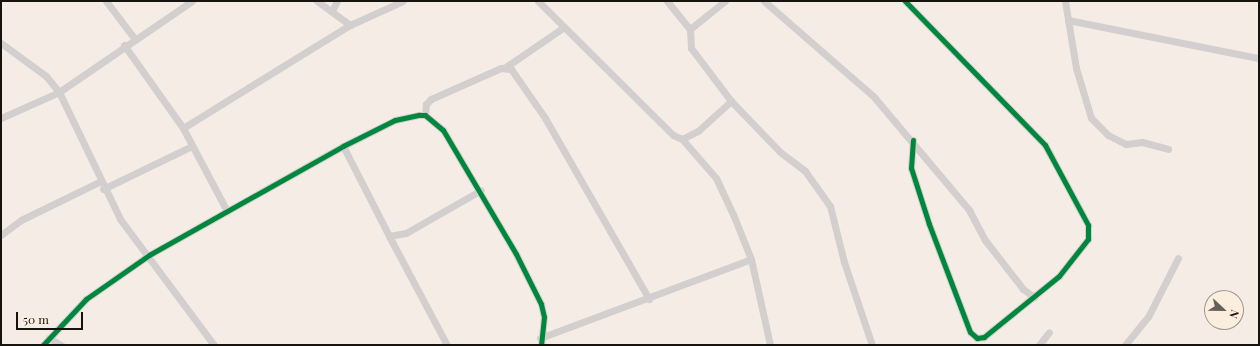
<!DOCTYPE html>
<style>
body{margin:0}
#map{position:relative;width:1260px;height:346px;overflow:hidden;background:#f5ede5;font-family:"Playfair Display",serif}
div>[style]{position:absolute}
.minor>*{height:7px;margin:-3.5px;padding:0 3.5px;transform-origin:3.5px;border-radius:3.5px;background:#d2cfce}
.cycleway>*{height:5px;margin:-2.5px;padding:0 2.5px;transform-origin:2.5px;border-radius:2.5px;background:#00873e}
span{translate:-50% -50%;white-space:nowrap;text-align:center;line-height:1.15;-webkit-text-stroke:3px #fbeedf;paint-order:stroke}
.frame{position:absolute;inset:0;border:2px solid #17130e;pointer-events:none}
.north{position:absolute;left:1204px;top:290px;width:40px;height:40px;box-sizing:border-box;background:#fbeedf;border:1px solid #a0968b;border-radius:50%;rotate:112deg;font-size:11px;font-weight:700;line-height:16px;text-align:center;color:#17130e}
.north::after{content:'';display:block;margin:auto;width:14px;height:18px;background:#655f59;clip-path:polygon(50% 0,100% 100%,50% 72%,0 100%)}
.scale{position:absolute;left:16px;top:312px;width:67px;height:18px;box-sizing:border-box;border:2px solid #17130e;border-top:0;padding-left:5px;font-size:12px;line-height:14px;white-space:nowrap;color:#17130e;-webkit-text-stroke:3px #fbeedf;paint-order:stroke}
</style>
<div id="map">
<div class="minor">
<i style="left:106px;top:1px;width:46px;rotate:52.9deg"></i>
<i style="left:317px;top:1px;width:41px;rotate:36deg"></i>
<i style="left:350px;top:25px;width:58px;rotate:-24.4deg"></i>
<i style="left:538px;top:1px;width:190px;rotate:44.8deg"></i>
<i style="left:673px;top:135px;width:10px;rotate:24deg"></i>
<i style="left:682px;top:139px;width:18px;rotate:-27deg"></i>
<i style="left:698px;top:131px;width:45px;rotate:-42.3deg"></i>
<i style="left:667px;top:1px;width:36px;rotate:51deg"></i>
<i style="left:690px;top:29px;width:19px;rotate:87deg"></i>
<i style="left:691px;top:48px;width:66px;rotate:53deg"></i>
<i style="left:731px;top:101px;width:71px;rotate:46.1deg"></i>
<i style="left:780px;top:152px;width:31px;rotate:37deg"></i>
<i style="left:805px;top:171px;width:43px;rotate:54.5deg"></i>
<i style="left:830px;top:206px;width:58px;rotate:76deg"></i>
<i style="left:844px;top:262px;width:88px;rotate:71.4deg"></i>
<i style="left:764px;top:1px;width:146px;rotate:41.1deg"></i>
<i style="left:874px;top:97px;width:148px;rotate:49.9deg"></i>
<i style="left:969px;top:210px;width:34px;rotate:62deg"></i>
<i style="left:985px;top:240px;width:62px;rotate:52.2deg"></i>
<i style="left:1023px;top:289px;width:14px;rotate:36deg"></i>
<i style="left:905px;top:1px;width:201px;rotate:45.8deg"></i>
<i style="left:1045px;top:145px;width:91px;rotate:61.7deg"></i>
<i style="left:1088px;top:225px;width:14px;rotate:90deg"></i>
<i style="left:1088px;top:239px;width:47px;rotate:128.1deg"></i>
<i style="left:1059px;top:276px;width:97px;rotate:140.9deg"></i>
<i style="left:984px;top:337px;width:7px;rotate:172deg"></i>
<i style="left:977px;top:338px;width:9px;rotate:-139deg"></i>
<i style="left:970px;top:332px;width:116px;rotate:-110.8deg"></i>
<i style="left:929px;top:224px;width:59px;rotate:-107.8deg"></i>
<i style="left:911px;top:168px;width:28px;rotate:-86deg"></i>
<i style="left:1065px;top:1px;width:68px;rotate:80.7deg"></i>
<i style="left:1076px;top:68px;width:52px;rotate:73.3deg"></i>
<i style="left:1091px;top:118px;width:24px;rotate:45deg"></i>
<i style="left:1108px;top:135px;width:20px;rotate:27deg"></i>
<i style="left:1126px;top:144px;width:16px;rotate:-7deg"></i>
<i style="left:1142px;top:142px;width:27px;rotate:15deg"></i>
<i style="left:332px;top:11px;width:11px;rotate:-63deg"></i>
<i style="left:1068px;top:20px;width:195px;rotate:11.3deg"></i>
<i style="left:690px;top:29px;width:45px;rotate:-38.7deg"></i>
<i style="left:1px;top:43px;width:56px;rotate:36.3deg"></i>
<i style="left:46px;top:76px;width:21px;rotate:51deg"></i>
<i style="left:59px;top:92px;width:141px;rotate:64.3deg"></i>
<i style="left:120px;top:219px;width:157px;rotate:53.3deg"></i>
<i style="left:124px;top:45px;width:102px;rotate:54.6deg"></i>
<i style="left:183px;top:128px;width:94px;rotate:62.1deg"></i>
<i style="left:507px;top:66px;width:69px;rotate:-34.4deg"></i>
<i style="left:425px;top:115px;width:11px;rotate:-85deg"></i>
<i style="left:426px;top:104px;width:7px;rotate:-45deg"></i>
<i style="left:431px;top:99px;width:77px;rotate:-23.9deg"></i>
<i style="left:501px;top:68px;width:10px;rotate:6deg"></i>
<i style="left:511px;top:69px;width:60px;rotate:55.2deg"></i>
<i style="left:545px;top:118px;width:209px;rotate:60.1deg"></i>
<i style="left:1px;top:118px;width:64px;rotate:-24.1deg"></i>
<i style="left:59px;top:92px;width:161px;rotate:-34.4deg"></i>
<i style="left:183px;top:128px;width:196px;rotate:-31.7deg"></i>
<i style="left:682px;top:139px;width:52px;rotate:48.9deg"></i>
<i style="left:716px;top:178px;width:40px;rotate:65deg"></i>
<i style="left:733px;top:214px;width:48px;rotate:68.2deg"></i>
<i style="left:751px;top:259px;width:88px;rotate:77.5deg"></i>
<i style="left:343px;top:146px;width:101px;rotate:62.9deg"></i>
<i style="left:389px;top:236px;width:17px;rotate:-10deg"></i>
<i style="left:406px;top:233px;width:86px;rotate:-29.8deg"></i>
<i style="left:103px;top:189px;width:99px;rotate:-25.8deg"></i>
<i style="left:1px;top:235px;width:25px;rotate:-37deg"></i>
<i style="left:21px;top:220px;width:87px;rotate:-26deg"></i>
<i style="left:389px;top:236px;width:123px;rotate:62deg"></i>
<i style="left:49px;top:338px;width:14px;rotate:30deg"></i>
<i style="left:540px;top:338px;width:225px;rotate:-20.5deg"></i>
<i style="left:43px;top:345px;width:63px;rotate:-46.9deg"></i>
<i style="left:86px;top:299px;width:77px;rotate:-34.9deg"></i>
<i style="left:149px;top:255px;width:223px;rotate:-29.3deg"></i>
<i style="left:343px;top:146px;width:58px;rotate:-26.6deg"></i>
<i style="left:395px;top:120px;width:25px;rotate:-12deg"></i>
<i style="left:419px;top:115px;width:6px"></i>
<i style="left:425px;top:115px;width:23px;rotate:40deg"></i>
<i style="left:443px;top:130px;width:144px;rotate:59.5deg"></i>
<i style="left:516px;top:254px;width:56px;rotate:63.4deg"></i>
<i style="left:541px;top:304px;width:13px;rotate:77deg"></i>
<i style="left:544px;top:317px;width:28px;rotate:96deg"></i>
<i style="left:1039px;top:345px;width:16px;rotate:-52deg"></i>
<i style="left:1125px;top:345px;width:36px;rotate:-51deg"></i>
<i style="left:1148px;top:317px;width:66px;rotate:-63deg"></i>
</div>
<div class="cycleway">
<i style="left:905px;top:1px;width:201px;rotate:45.8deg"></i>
<i style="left:1045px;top:145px;width:91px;rotate:61.7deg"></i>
<i style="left:1088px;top:225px;width:14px;rotate:90deg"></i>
<i style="left:1088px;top:239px;width:47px;rotate:128.1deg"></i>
<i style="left:1059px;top:276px;width:97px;rotate:140.9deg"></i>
<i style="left:984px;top:337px;width:7px;rotate:172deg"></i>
<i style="left:977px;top:338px;width:9px;rotate:-139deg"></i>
<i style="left:970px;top:332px;width:116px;rotate:-110.8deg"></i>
<i style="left:929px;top:224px;width:59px;rotate:-107.8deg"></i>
<i style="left:911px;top:168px;width:28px;rotate:-86deg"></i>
<i style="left:43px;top:345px;width:63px;rotate:-46.9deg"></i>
<i style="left:86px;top:299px;width:77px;rotate:-34.9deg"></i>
<i style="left:149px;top:255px;width:223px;rotate:-29.3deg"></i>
<i style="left:343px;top:146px;width:58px;rotate:-26.6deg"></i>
<i style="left:395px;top:120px;width:25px;rotate:-12deg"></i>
<i style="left:419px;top:115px;width:6px"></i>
<i style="left:425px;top:115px;width:23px;rotate:40deg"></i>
<i style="left:443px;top:130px;width:144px;rotate:59.5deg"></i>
<i style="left:516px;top:254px;width:56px;rotate:63.4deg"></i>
<i style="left:541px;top:304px;width:13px;rotate:77deg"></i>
<i style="left:544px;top:317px;width:28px;rotate:96deg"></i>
</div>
<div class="frame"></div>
<div class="north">N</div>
<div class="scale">50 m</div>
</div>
